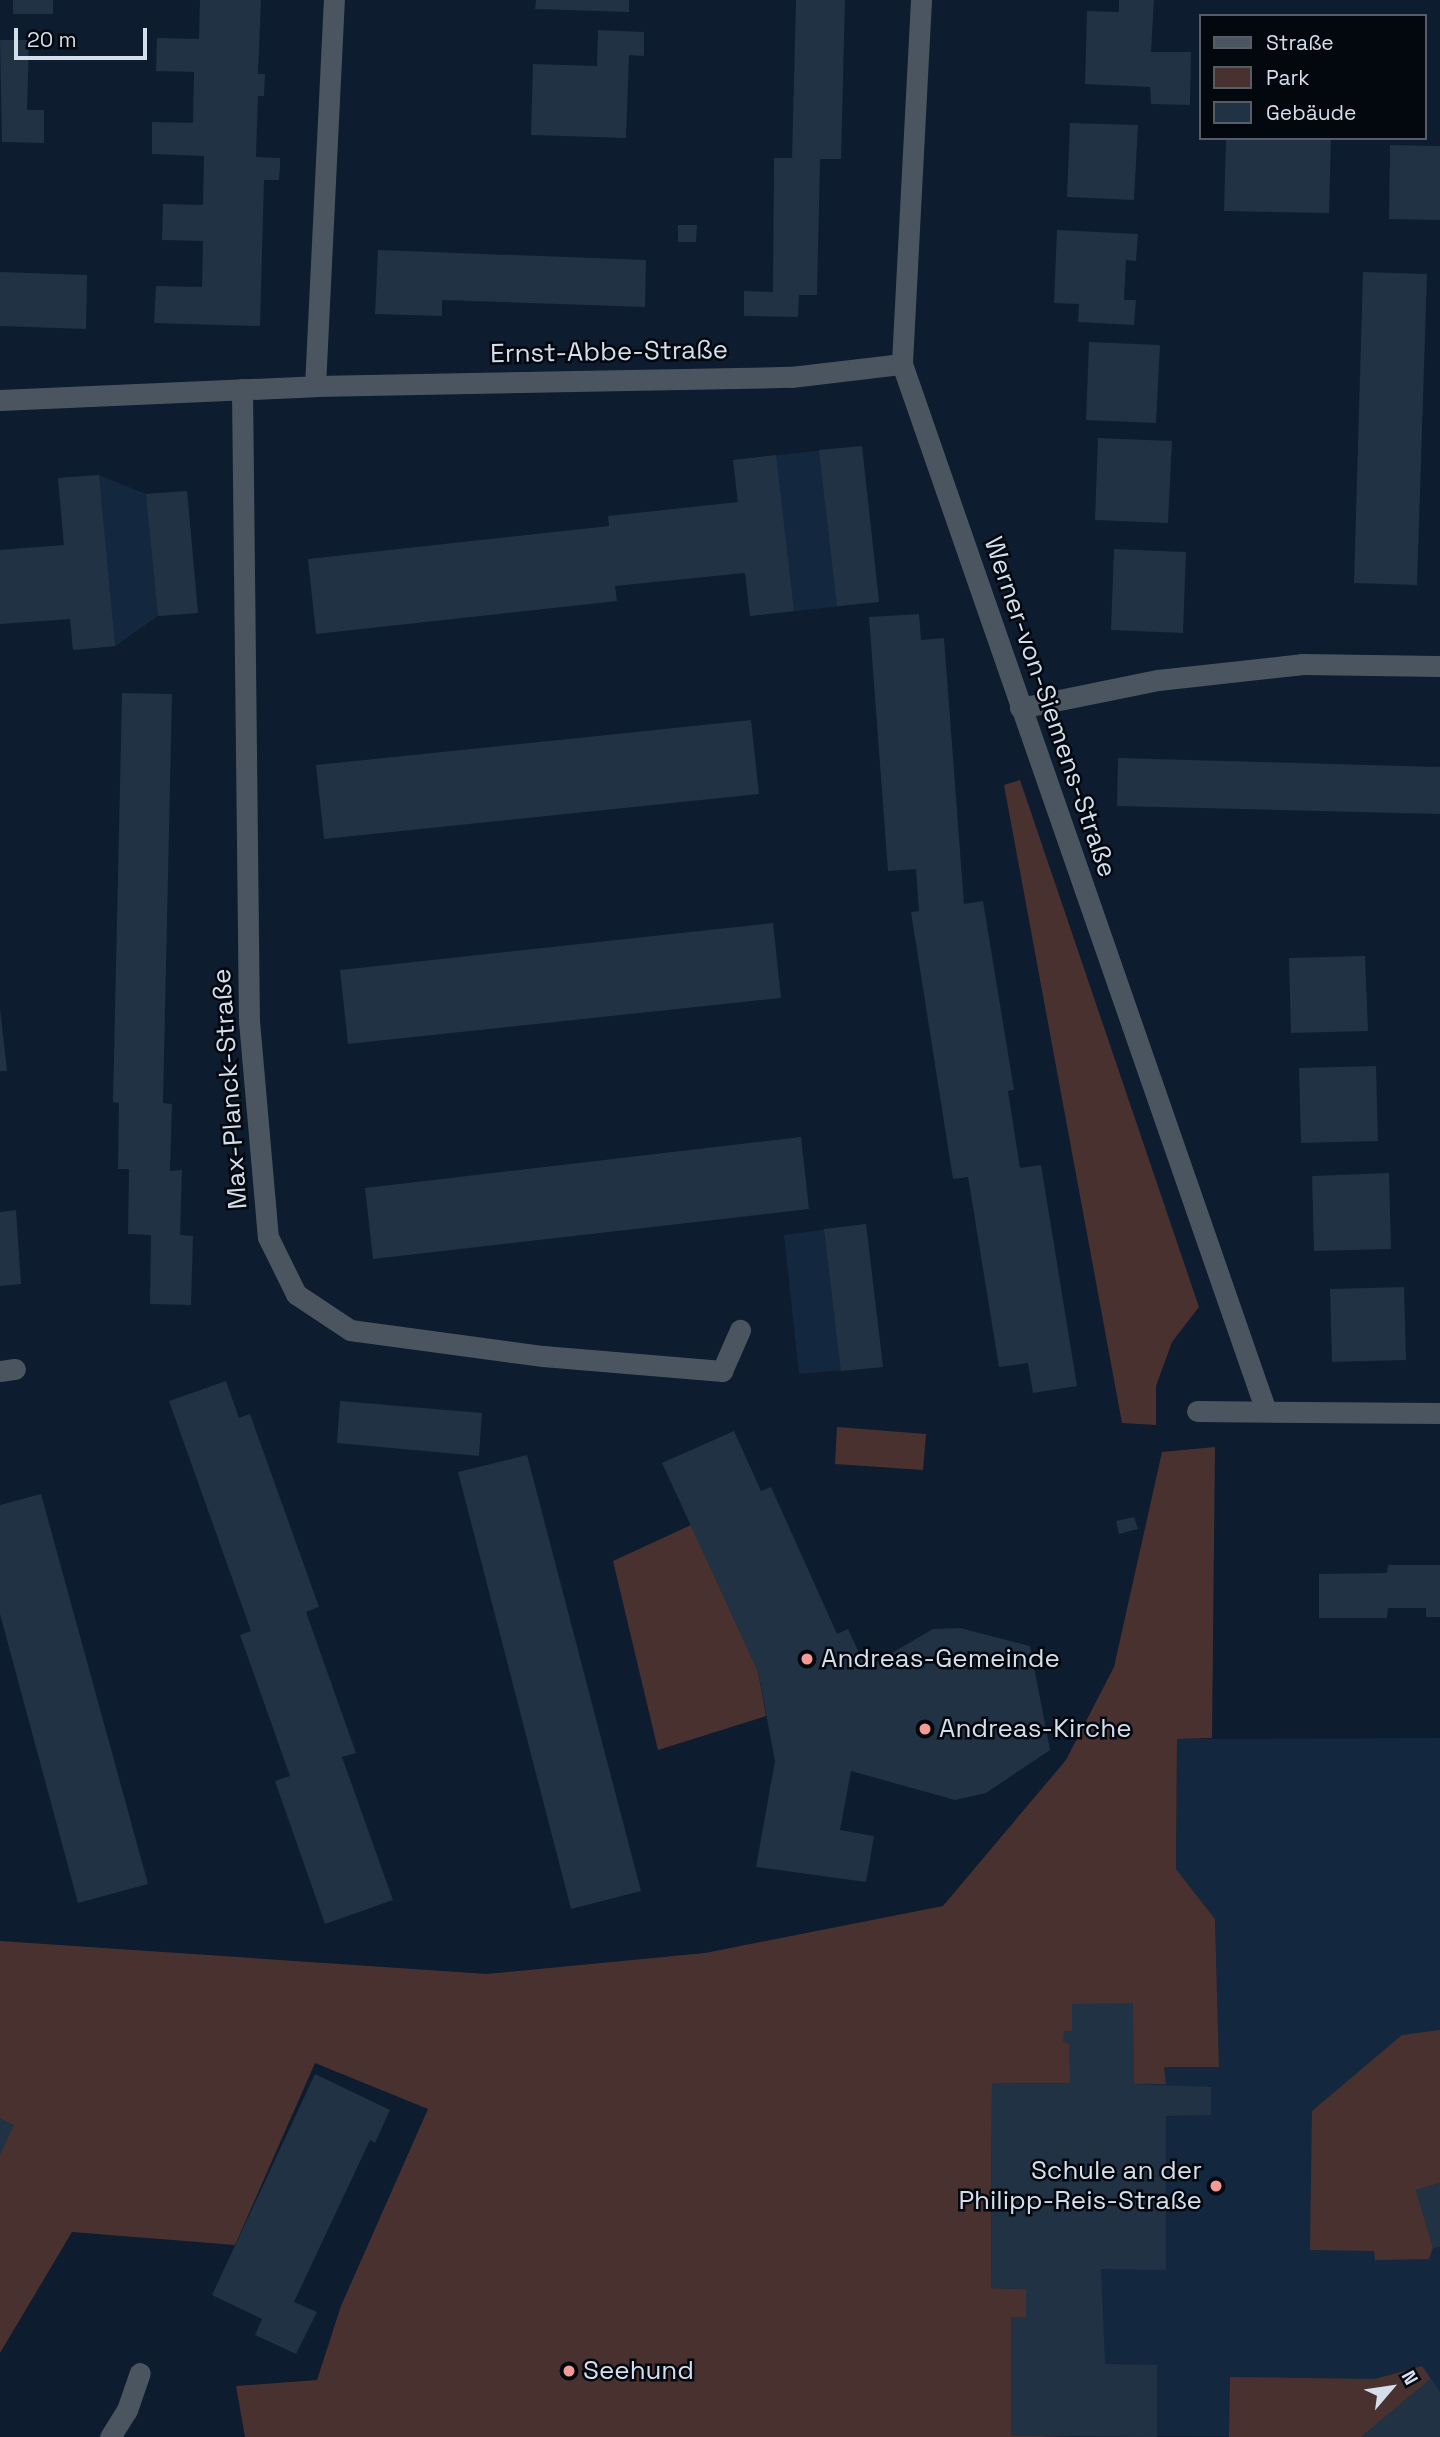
<!DOCTYPE html>
<meta charset="utf-8">
<style>
body{margin:0}
#map{position:relative;width:1440px;height:2437px;overflow:hidden;background:#0d1c2e;font-family:"Space Grotesk",sans-serif}
div>[style]{position:absolute}
.built>*{inset:0;background:#13283e}
.green>*{inset:0;background:#493130}
.building>*{inset:0;background:#213244}
.street>*{height:21px;margin:-10.5px;padding:0 10.5px;transform-origin:10.5px;border-radius:10.5px;background:#4a5560}
.dots>*{width:19px;height:19px;translate:-50% -50%;box-sizing:border-box;border:4px solid #03070e;border-radius:50%}
span{translate:-50% -50%;white-space:nowrap;text-align:center;line-height:1.15;-webkit-text-stroke:5px #03070e;paint-order:stroke}
.street-label{font-size:26px;color:#d5dfeb}
.poi-label{font-size:26px;color:#d5dfeb}
.left{translate:0 -50%;text-align:left}
.right{translate:-100% -50%;text-align:right}
.legend{position:absolute;left:1199px;top:14px;width:228px;height:126px;box-sizing:border-box;background:#03070e;border:2px solid #575d66;margin:0;padding:9px 12px;list-style:none;font-size:21px;color:#d5dfeb}
.legend li{display:flex;align-items:center;gap:14px;height:35px}
.legend b{width:35px;border:2px solid #575d66}
.north{position:absolute;left:1356px;top:2353px;width:70px;height:70px;-webkit-text-stroke:5px #03070e;paint-order:stroke;rotate:61deg;font-size:19px;font-weight:700;line-height:28px;text-align:center;color:#d5dfeb}
.north::after{content:'';display:block;margin:auto;width:24px;height:32px;background:#d5dfeb;clip-path:polygon(50% 0,100% 100%,50% 72%,0 100%)}
.scale{position:absolute;left:14px;top:28px;width:133px;height:32px;box-sizing:border-box;border:4px solid #d5dfeb;border-top:0;padding-left:9px;font-size:21px;line-height:24px;white-space:nowrap;color:#d5dfeb;-webkit-text-stroke:5px #03070e;paint-order:stroke}
</style>
<div id="map">
<div class="built">
<i style="clip-path:polygon(862px 446px,879px 602px,750px 616px,733px 460px)"></i>
<i style="clip-path:polygon(99px 475px,146px 494px,187px 491px,198px 613px,158px 616px,115px 646px,73px 650px,58px 478px)"></i>
<i style="clip-path:polygon(866px 1224px,883px 1367px,799px 1374px,784px 1235px)"></i>
<i style="clip-path:polygon(1440px 1738px,1440px 2437px,1011px 2436px,1011px 2317px,1025px 2289px,991px 2288px,992px 2082px,1166px 2084px,1163px 2067px,1219px 2067px,1215px 1919px,1176px 1869px,1177px 1739px)"></i>
</div>
<div class="green">
<i style="clip-path:polygon(1020px 780px,1199px 1307px,1172px 1342px,1156px 1386px,1156px 1425px,1122px 1423px,1004px 785px)"></i>
<i style="clip-path:polygon(837px 1427px,926px 1434px,923px 1470px,835px 1464px)"></i>
<i style="clip-path:polygon(1215px 1447px,1212px 1738px,1177px 1739px,1176px 1869px,1215px 1919px,1219px 2067px,1164px 2067px,1166px 2084px,992px 2083px,991px 2288px,1026px 2289px,1026px 2317px,1011px 2317px,1011px 2435px,1071px 2437px,245px 2437px,236px 2386px,317px 2380px,341px 2306px,428px 2109px,315px 2063px,235px 2245px,72px 2232px,0 2353px,0 1941px,487px 1974px,705px 1953px,943px 1906px,1066px 1760px,1114px 1667px,1162px 1452px)"></i>
<i style="clip-path:polygon(691px 1525px,758px 1671px,766px 1716px,658px 1750px,613px 1561px)"></i>
<i style="clip-path:polygon(1440px 2030px,1440px 2183px,1416px 2190px,1433px 2248px,1429px 2259px,1375px 2260px,1374px 2251px,1310px 2250px,1312px 2111px,1402px 2035px)"></i>
<i style="clip-path:polygon(1422px 2366px,1440px 2392px,1430px 2380px,1361px 2437px,1229px 2437px,1230px 2377px,1375px 2379px)"></i>
</div>
<div class="building">
<i style="clip-path:polygon(13px 0,53px 0,53px 14px,13px 14px)"></i>
<i style="clip-path:polygon(200px 0,261px 0,258px 74px,265px 74px,264px 96px,258px 96px,256px 157px,280px 158px,280px 167px,279px 180px,264px 180px,260px 326px,154px 323px,156px 286px,202px 287px,203px 241px,162px 240px,163px 204px,203px 205px,204px 156px,152px 154px,152px 122px,193px 123px,194px 72px,156px 71px,157px 38px,199px 39px)"></i>
<i style="clip-path:polygon(536px 0,629px 0,629px 12px,535px 9px)"></i>
<i style="clip-path:polygon(796px 0,845px 0,841px 159px,820px 159px,817px 295px,799px 295px,798px 317px,744px 316px,744px 291px,773px 292px,774px 158px,792px 158px)"></i>
<i style="clip-path:polygon(1119px 0,1154px 0,1151px 52px,1191px 52px,1190px 105px,1151px 104px,1150px 87px,1085px 84px,1087px 11px,1119px 12px)"></i>
<i style="clip-path:polygon(598px 30px,644px 32px,644px 56px,629px 55px,626px 138px,531px 135px,533px 64px,597px 66px)"></i>
<i style="clip-path:polygon(0 40px,29px 40px,27px 110px,44px 110px,44px 143px,2px 142px)"></i>
<i style="clip-path:polygon(1070px 123px,1138px 125px,1134px 200px,1067px 197px)"></i>
<i style="clip-path:polygon(1226px 138px,1331px 138px,1329px 213px,1224px 211px)"></i>
<i style="clip-path:polygon(1390px 145px,1440px 146px,1440px 220px,1389px 219px)"></i>
<i style="clip-path:polygon(678px 225px,697px 225px,696px 242px,678px 242px)"></i>
<i style="clip-path:polygon(1057px 230px,1138px 234px,1136px 261px,1126px 260px,1124px 300px,1136px 300px,1134px 325px,1078px 322px,1079px 304px,1054px 303px)"></i>
<i style="clip-path:polygon(378px 250px,646px 260px,645px 307px,442px 300px,442px 316px,375px 314px)"></i>
<i style="clip-path:polygon(0 272px,87px 275px,86px 329px,0 326px)"></i>
<i style="clip-path:polygon(1363px 272px,1427px 274px,1417px 585px,1354px 583px)"></i>
<i style="clip-path:polygon(1089px 342px,1160px 345px,1156px 423px,1086px 420px)"></i>
<i style="clip-path:polygon(1098px 438px,1172px 441px,1168px 523px,1095px 520px)"></i>
<i style="clip-path:polygon(862px 446px,879px 602px,837px 606px,819px 450px)"></i>
<i style="clip-path:polygon(776px 455px,794px 611px,750px 616px,745px 573px,615px 586px,617px 601px,316px 634px,308px 559px,609px 526px,608px 516px,738px 502px,733px 460px)"></i>
<i style="clip-path:polygon(99px 475px,115px 646px,73px 650px,70px 619px,0 624px,0 550px,64px 545px,58px 478px)"></i>
<i style="clip-path:polygon(187px 491px,198px 613px,158px 616px,146px 494px)"></i>
<i style="clip-path:polygon(1114px 549px,1186px 552px,1183px 633px,1111px 630px)"></i>
<i style="clip-path:polygon(919px 614px,921px 640px,944px 638px,964px 904px,983px 901px,1014px 1090px,1008px 1091px,1020px 1168px,1041px 1165px,1077px 1386px,1033px 1393px,1028px 1363px,999px 1367px,968px 1177px,953px 1179px,911px 912px,919px 911px,916px 869px,888px 871px,869px 617px)"></i>
<i style="clip-path:polygon(122px 693px,172px 694px,163px 1103px,172px 1104px,170px 1171px,182px 1170px,180px 1235px,193px 1236px,191px 1305px,150px 1304px,151px 1235px,128px 1234px,129px 1169px,118px 1169px,119px 1103px,113px 1102px)"></i>
<i style="clip-path:polygon(751px 720px,759px 794px,324px 839px,316px 765px)"></i>
<i style="clip-path:polygon(1118px 758px,1440px 767px,1440px 814px,1117px 806px)"></i>
<i style="clip-path:polygon(773px 923px,781px 998px,348px 1044px,340px 970px)"></i>
<i style="clip-path:polygon(1365px 956px,1368px 1031px,1291px 1033px,1289px 958px)"></i>
<i style="clip-path:polygon(0 1008px,7px 1071px,0 1071px)"></i>
<i style="clip-path:polygon(1376px 1066px,1378px 1141px,1301px 1143px,1299px 1068px)"></i>
<i style="clip-path:polygon(801px 1137px,809px 1209px,373px 1259px,365px 1188px)"></i>
<i style="clip-path:polygon(1389px 1173px,1391px 1249px,1314px 1251px,1312px 1176px)"></i>
<i style="clip-path:polygon(16px 1210px,21px 1284px,0 1286px,0 1212px)"></i>
<i style="clip-path:polygon(866px 1224px,883px 1367px,841px 1371px,824px 1229px)"></i>
<i style="clip-path:polygon(1404px 1287px,1406px 1360px,1332px 1362px,1330px 1289px)"></i>
<i style="clip-path:polygon(226px 1381px,239px 1418px,250px 1414px,319px 1607px,306px 1612px,356px 1753px,342px 1757px,393px 1900px,325px 1924px,275px 1781px,290px 1776px,240px 1635px,251px 1631px,169px 1401px)"></i>
<i style="clip-path:polygon(340px 1401px,482px 1413px,479px 1456px,337px 1443px)"></i>
<i style="clip-path:polygon(734px 1431px,761px 1491px,771px 1487px,837px 1634px,848px 1629px,866px 1668px,933px 1629px,960px 1628px,1030px 1646px,1050px 1750px,986px 1793px,955px 1800px,851px 1771px,840px 1830px,874px 1836px,866px 1882px,756px 1867px,775px 1761px,758px 1671px,662px 1463px)"></i>
<i style="clip-path:polygon(527px 1455px,641px 1891px,571px 1909px,458px 1472px)"></i>
<i style="clip-path:polygon(41px 1494px,148px 1884px,78px 1903px,0 1614px,0 1505px)"></i>
<i style="clip-path:polygon(1134px 1517px,1138px 1529px,1119px 1534px,1116px 1521px)"></i>
<i style="clip-path:polygon(1388px 1565px,1440px 1565px,1440px 1617px,1426px 1617px,1426px 1608px,1388px 1608px,1387px 1618px,1319px 1618px,1319px 1574px,1387px 1573px)"></i>
<i style="clip-path:polygon(1133px 2003px,1134px 2084px,1211px 2087px,1211px 2115px,1166px 2116px,1166px 2270px,1101px 2269px,1105px 2364px,1157px 2365px,1157px 2437px,1011px 2436px,1011px 2317px,1026px 2317px,1026px 2289px,991px 2288px,992px 2083px,1070px 2084px,1069px 2044px,1063px 2042px,1064px 2031px,1072px 2031px,1072px 2004px)"></i>
<i style="clip-path:polygon(315px 2074px,390px 2110px,375px 2143px,370px 2140px,294px 2302px,317px 2312px,296px 2354px,255px 2335px,262px 2319px,212px 2295px)"></i>
<i style="clip-path:polygon(0 2118px,14px 2125px,0 2155px)"></i>
<i style="clip-path:polygon(1440px 2183px,1440px 2247px,1433px 2248px,1416px 2190px)"></i>
<i style="clip-path:polygon(1430px 2379px,1440px 2392px,1440px 2437px,1361px 2437px)"></i>
</div>
<div class="street">
<i style="left:921px;top:0;width:364px;rotate:93deg"></i>
<i style="left:902px;top:364px;width:1108px;rotate:70.83deg"></i>
<i style="left:315px;top:386px;width:386px;rotate:-87.2deg"></i>
<i style="left:242px;top:389px;width:632px;rotate:89.37deg"></i>
<i style="left:249px;top:1021px;width:217px;rotate:85deg"></i>
<i style="left:268px;top:1237px;width:64px;rotate:63.8deg"></i>
<i style="left:296px;top:1294px;width:65px;rotate:33.7deg"></i>
<i style="left:350px;top:1330px;width:195px;rotate:7.7deg"></i>
<i style="left:543px;top:1356px;width:180px;rotate:4.8deg"></i>
<i style="left:722px;top:1371px;width:45px;rotate:-66.3deg"></i>
<i style="left:0;top:400px;width:315px;rotate:-2.5deg"></i>
<i style="left:315px;top:386px;width:476px;rotate:-1.1deg"></i>
<i style="left:791px;top:377px;width:112px;rotate:-6.7deg"></i>
<i style="left:1020px;top:708px;width:141px;rotate:-11.5deg"></i>
<i style="left:1158px;top:680px;width:146px;rotate:-6.3deg"></i>
<i style="left:1303px;top:664px;width:137px;rotate:0.8deg"></i>
<i style="left:0;top:1371px;width:15px;rotate:-8deg"></i>
<i style="left:1197px;top:1411px;width:243px;rotate:0.5deg"></i>
<i style="left:110px;top:2437px;width:32px;rotate:-58deg"></i>
<i style="left:127px;top:2410px;width:39px;rotate:-71deg"></i>
</div>
<div class="dots">
<i style="left:807px;top:1659px;background:#f59b97"></i>
<i style="left:925px;top:1729px;background:#f59b97"></i>
<i style="left:1216px;top:2186px;background:#f59b97"></i>
<i style="left:569px;top:2371px;background:#f59b97"></i>
</div>
<div class="street-label">
<span style="left:609px;top:352px;rotate:-1deg">Ernst-Abbe-Straße</span>
<span style="left:1050px;top:707px;rotate:71deg">Werner-von-Siemens-Straße</span>
<span style="left:230px;top:1089px;rotate:-94deg">Max-Planck-Straße</span>
</div>
<div class="poi-label">
<span class="left" style="left:821px;top:1659px">Andreas-Gemeinde</span>
<span class="left" style="left:939px;top:1729px">Andreas-Kirche</span>
<span class="right" style="left:1202px;top:2186px">Schule an der<br>Philipp-Reis-Straße</span>
<span class="left" style="left:583px;top:2371px">Seehund</span>
</div>
<ul class="legend">
<li><b style="height:9px;background:#4a5560"></b>Straße</li>
<li><b style="height:19px;background:#493130"></b>Park</li>
<li><b style="height:19px;background:#213244"></b>Gebäude</li>
</ul>
<div class="north">N</div>
<div class="scale">20 m</div>
</div>
